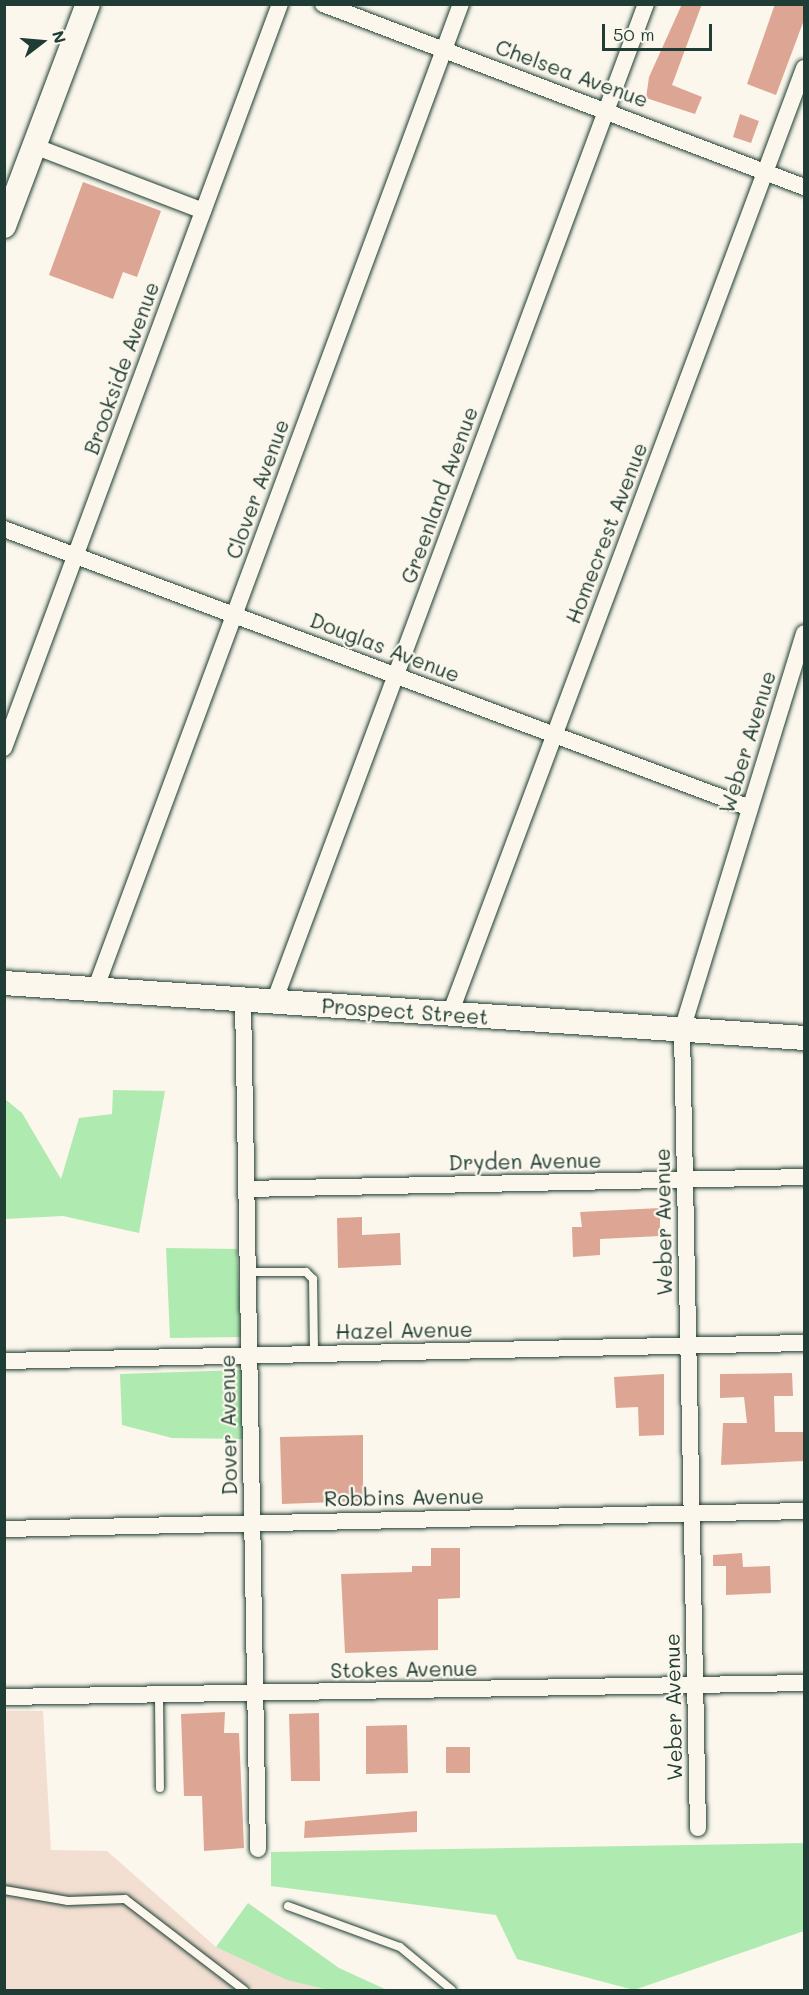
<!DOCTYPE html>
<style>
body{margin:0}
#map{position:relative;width:809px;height:1995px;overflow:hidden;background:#fbf7ec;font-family:Mali,sans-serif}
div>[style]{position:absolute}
.built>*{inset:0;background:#f2dfd2}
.green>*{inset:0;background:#afebb1}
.building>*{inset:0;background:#dda694}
.roads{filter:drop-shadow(0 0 2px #1f3d34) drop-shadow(0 0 2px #1f3d34)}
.lane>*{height:8px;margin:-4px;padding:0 4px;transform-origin:4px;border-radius:4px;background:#fbf7ec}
.street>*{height:16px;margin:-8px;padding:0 8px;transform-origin:8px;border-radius:8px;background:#fbf7ec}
.secondary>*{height:24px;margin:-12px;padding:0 12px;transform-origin:12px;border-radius:12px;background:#fbf7ec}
span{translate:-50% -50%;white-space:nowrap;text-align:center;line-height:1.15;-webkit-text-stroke:4.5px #fbf7ec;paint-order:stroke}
.street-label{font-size:21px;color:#1f3d34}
.frame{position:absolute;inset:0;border:6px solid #1f3d34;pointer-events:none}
.north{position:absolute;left:12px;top:12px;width:60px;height:60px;-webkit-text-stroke:4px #fbf7ec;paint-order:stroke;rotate:74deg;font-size:16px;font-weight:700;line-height:24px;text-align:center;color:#1f3d34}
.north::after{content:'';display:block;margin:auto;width:21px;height:27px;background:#1f3d34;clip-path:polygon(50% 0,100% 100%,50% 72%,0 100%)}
.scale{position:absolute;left:602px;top:24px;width:110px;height:27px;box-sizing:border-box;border:3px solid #1f3d34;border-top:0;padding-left:8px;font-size:18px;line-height:21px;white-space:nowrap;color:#1f3d34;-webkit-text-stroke:4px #fbf7ec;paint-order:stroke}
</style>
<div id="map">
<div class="built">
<i style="clip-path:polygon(5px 1711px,43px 1711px,51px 1850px,107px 1851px,216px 1947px,329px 1990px,5px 1990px)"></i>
</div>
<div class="green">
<i style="clip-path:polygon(113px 1090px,165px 1091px,139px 1233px,63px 1216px,5px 1219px,5px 1099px,22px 1113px,61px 1179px,79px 1118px,112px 1114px)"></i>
<i style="clip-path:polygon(166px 1248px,237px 1249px,241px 1337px,170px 1338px)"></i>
<i style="clip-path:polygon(242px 1370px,244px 1439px,172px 1438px,122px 1425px,120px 1374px)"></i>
<i style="clip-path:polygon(804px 1843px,804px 1931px,634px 1990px,517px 1959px,496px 1915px,271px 1886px,271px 1852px)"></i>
<i style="clip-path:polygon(248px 1903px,339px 1968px,387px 1990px,329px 1990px,287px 1980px,216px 1947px)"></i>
</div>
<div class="building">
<i style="clip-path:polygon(682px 4px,702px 4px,672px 85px,702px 97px,695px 114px,646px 98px,649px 77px)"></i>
<i style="clip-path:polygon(775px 4px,804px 4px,804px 20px,776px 95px,747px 84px)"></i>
<i style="clip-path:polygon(740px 114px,759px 121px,751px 143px,733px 137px)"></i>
<i style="clip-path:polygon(83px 182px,161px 211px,137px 277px,123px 272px,113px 299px,49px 275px)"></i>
<i style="clip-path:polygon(660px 1208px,660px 1236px,600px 1239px,600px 1255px,573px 1257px,572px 1227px,582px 1227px,580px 1212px)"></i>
<i style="clip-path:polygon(362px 1217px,362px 1235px,400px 1233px,401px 1265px,338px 1268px,337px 1218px)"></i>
<i style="clip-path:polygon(792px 1373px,793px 1396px,774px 1396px,775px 1432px,804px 1432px,804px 1461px,721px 1465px,723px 1423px,747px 1423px,744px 1397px,720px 1398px,720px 1374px)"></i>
<i style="clip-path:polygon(664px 1374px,664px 1435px,639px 1436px,638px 1407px,616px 1408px,614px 1377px)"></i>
<i style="clip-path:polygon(363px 1435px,363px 1501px,282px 1504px,280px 1437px)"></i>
<i style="clip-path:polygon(431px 1548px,460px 1548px,460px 1598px,438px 1599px,438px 1650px,345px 1653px,341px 1574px,412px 1572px,412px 1566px,431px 1566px)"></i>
<i style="clip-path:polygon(742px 1553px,743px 1567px,770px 1566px,771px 1593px,726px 1595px,726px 1566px,713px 1566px,713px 1555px)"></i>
<i style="clip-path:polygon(225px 1712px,224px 1733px,239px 1733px,244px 1848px,204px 1851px,202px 1796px,184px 1796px,181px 1714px)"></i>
<i style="clip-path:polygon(319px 1713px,320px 1781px,291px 1781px,289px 1714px)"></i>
<i style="clip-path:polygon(407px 1725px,408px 1773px,366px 1774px,366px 1726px)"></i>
<i style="clip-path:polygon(446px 1747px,470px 1747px,470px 1773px,446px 1773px)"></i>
<i style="clip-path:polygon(417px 1811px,417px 1832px,304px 1838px,305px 1821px)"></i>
</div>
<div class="roads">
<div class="lane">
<i style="left:248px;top:1272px;width:58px"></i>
<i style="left:306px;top:1272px;width:10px;rotate:45deg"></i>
<i style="left:313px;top:1279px;width:75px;rotate:89.2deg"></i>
<i style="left:159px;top:1697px;width:91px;rotate:89.4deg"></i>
<i style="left:4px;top:1890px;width:65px;rotate:9.8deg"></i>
<i style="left:68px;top:1901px;width:57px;rotate:-2deg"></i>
<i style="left:125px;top:1899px;width:150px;rotate:37.4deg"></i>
<i style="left:288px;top:1906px;width:119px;rotate:20.1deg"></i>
<i style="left:400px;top:1947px;width:67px;rotate:39.6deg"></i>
</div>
<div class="street">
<i style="left:323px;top:4px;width:515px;rotate:20.83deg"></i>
<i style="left:34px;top:146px;width:181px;rotate:21deg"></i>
<i style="left:4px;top:529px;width:796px;rotate:20.51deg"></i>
<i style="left:4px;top:748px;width:794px;rotate:-69.65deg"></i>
<i style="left:95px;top:990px;width:1052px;rotate:-69.64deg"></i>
<i style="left:243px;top:1000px;width:849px;rotate:88.99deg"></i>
<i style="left:274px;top:1002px;width:1065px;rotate:-69.56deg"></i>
<i style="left:450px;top:1014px;width:1010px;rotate:-69.48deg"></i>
<i style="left:246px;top:1189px;width:558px;rotate:-1.23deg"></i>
<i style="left:4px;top:1361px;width:800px;rotate:-1.29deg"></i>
<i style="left:4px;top:1529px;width:800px;rotate:-1.29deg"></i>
<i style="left:4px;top:1697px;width:800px;rotate:-1deg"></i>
<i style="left:698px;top:1828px;width:798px;rotate:-91.15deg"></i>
<i style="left:682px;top:1030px;width:415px;rotate:-72.9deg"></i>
</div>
<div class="secondary">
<i style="left:4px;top:226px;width:237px;rotate:-69.3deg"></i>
<i style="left:4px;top:983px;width:802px;rotate:3.93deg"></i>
</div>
</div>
<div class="street-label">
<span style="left:572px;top:73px;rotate:20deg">Chelsea Avenue</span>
<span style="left:121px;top:368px;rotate:-70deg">Brookside Avenue</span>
<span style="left:257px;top:489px;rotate:-70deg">Clover Avenue</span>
<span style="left:439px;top:495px;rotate:-70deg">Greenland Avenue</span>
<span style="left:606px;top:533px;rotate:-69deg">Homecrest Avenue</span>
<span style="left:385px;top:647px;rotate:21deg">Douglas Avenue</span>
<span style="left:747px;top:742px;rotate:-73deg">Weber Avenue</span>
<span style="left:405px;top:1011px;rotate:4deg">Prospect Street</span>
<span style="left:525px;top:1161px;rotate:-1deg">Dryden Avenue</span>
<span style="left:663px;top:1222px;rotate:-91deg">Weber Avenue</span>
<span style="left:404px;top:1330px;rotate:-1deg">Hazel Avenue</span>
<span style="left:228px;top:1425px;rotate:-91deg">Dover Avenue</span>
<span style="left:404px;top:1497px;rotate:-1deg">Robbins Avenue</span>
<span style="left:404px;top:1669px;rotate:-1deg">Stokes Avenue</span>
<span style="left:673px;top:1707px;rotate:-91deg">Weber Avenue</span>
</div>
<div class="frame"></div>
<div class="north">N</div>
<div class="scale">50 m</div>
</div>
